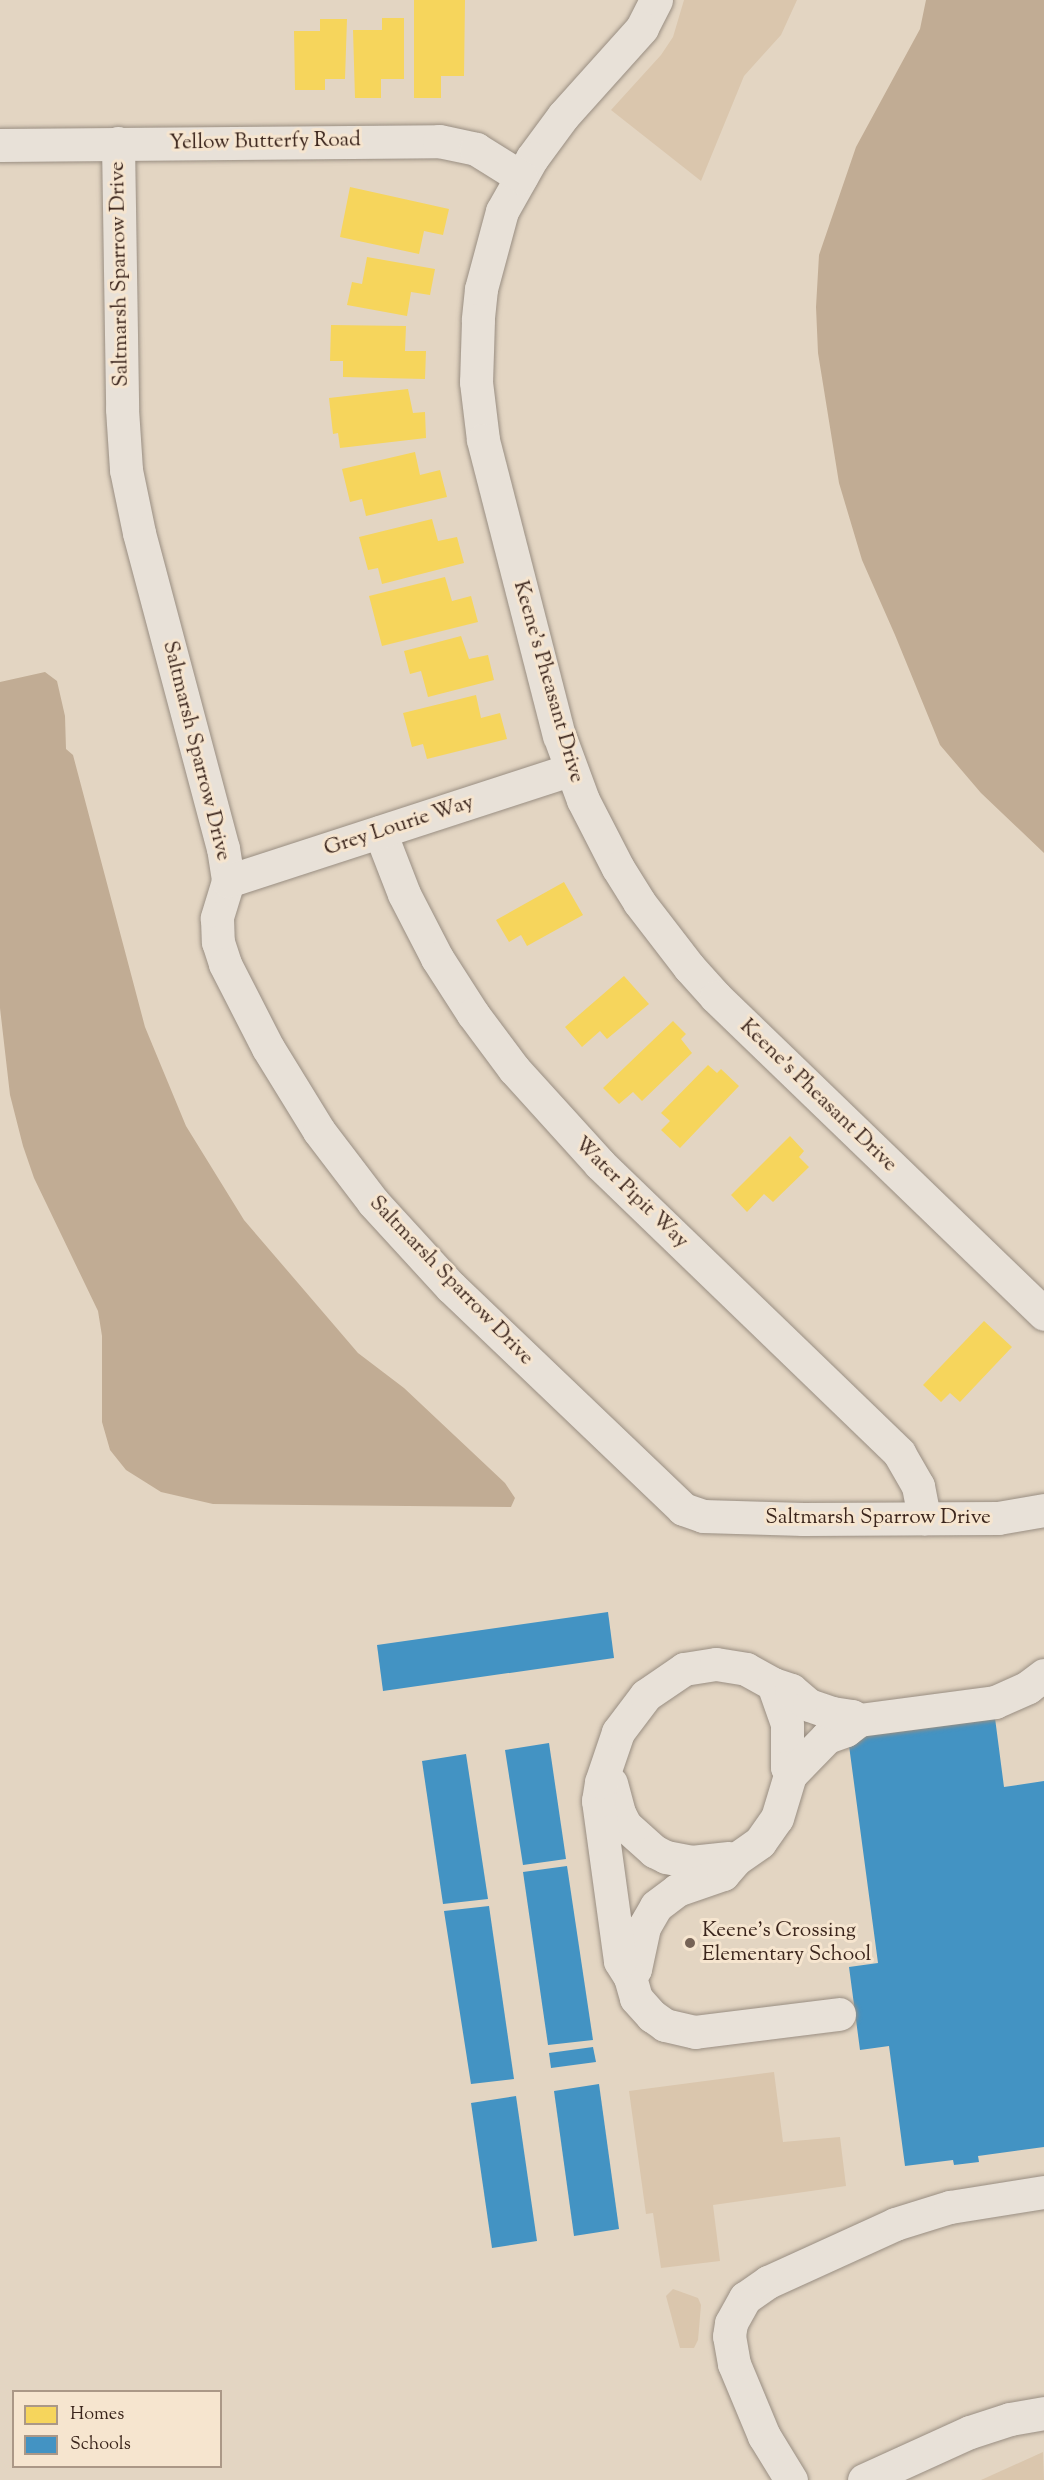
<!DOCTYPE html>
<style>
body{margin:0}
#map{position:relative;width:1044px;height:2480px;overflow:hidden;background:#e3d5c2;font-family:"Sorts Mill Goudy",serif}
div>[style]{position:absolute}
.green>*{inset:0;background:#dac6ad}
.water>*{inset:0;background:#c1ac94}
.homes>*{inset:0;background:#f6d55c}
.schools>*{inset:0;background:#4393c3}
.roads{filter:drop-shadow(0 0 2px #998e82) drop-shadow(0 0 2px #998e82)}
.minor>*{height:33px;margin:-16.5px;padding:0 16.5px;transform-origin:16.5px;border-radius:16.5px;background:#e8e1d8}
.dots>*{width:16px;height:16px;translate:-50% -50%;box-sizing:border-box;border:3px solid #f6e5cf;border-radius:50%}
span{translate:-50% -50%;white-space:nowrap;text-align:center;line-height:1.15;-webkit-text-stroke:6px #f6e5cf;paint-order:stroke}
.street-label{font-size:21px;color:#3b251c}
.poi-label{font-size:21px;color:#3b251c}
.left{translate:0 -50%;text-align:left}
.legend{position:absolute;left:12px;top:2390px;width:210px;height:78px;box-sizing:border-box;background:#f6e5cf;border:2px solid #ab9887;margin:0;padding:8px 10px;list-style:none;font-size:18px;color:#3b251c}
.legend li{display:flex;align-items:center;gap:12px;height:30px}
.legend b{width:30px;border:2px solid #ab9887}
</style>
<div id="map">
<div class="green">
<i style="clip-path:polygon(684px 0,797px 0,781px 35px,744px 76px,701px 181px,611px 110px,661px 55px,673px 37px)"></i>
<i style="clip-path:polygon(774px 2072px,783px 2142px,840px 2137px,846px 2186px,713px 2205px,720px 2261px,661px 2268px,653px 2213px,646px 2214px,629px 2091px)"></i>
<i style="clip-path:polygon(673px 2289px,698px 2298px,701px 2305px,698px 2340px,694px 2348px,680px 2348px,666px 2296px)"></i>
<i style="clip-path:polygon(1043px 2452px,1044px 2480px,981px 2480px)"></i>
</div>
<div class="water">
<i style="clip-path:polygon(926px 0,1044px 0,1044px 853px,981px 793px,940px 745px,895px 635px,862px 560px,839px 483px,818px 353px,816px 307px,819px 255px,856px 147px,920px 29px)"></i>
<i style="clip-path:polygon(45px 672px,57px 681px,65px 716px,66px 749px,73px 755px,145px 1027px,186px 1126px,244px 1220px,358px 1353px,404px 1388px,505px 1483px,515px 1498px,511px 1507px,213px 1504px,161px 1492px,126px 1470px,110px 1450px,102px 1422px,102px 1336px,98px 1311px,34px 1178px,23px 1146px,10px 1095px,0 1008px,0 682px)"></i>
</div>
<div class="homes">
<i style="clip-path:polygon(414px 0,465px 0,464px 76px,441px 76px,441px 98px,414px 98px)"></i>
<i style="clip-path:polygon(382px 18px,404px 18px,404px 79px,381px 79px,381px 98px,355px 98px,353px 30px,382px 30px)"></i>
<i style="clip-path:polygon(320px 19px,347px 19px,345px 79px,325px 79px,325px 90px,295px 90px,294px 31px,320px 31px)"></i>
<i style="clip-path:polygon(350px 187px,449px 209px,443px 235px,424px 231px,419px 254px,340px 237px)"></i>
<i style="clip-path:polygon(367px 257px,435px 269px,430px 295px,411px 292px,407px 316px,347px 305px,352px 282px,362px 284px)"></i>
<i style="clip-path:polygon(331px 325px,406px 326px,405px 351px,426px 351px,425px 379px,343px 377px,343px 361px,330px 361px)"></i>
<i style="clip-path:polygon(408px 389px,413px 413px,425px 412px,426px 438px,340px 448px,338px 433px,333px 434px,329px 398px)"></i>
<i style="clip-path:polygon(415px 452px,420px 475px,440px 470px,447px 497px,366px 516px,362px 499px,350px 502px,342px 469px)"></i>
<i style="clip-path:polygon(432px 519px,438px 541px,457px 537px,464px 563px,382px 584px,378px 568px,368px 570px,359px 537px)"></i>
<i style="clip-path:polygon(445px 577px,452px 601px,471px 596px,478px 622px,382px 646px,369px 596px)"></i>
<i style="clip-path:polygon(461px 636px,469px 659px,488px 655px,494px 680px,428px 697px,421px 671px,410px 674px,404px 651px)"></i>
<i style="clip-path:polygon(476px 695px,481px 718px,500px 713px,507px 739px,427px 759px,423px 744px,412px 747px,403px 713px)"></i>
<i style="clip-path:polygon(564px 882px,583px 915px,527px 946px,521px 935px,509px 942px,496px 920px)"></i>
<i style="clip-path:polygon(624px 976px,649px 1004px,607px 1039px,600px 1031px,582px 1047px,565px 1027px)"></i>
<i style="clip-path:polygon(673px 1021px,686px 1034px,681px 1039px,692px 1053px,642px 1101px,633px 1092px,619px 1104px,603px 1088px)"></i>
<i style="clip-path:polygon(708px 1065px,717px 1073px,721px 1069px,739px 1086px,680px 1148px,661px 1130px,670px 1121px,661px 1113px)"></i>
<i style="clip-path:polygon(790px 1136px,804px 1151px,799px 1157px,809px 1167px,773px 1202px,764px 1194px,747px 1212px,731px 1195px)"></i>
<i style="clip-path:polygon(984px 1321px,1012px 1347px,960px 1402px,950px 1393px,941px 1402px,923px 1385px)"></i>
</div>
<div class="schools">
<i style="clip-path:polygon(608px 1612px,614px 1658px,383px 1691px,377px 1645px)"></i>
<i style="clip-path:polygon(995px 1718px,1004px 1787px,1044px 1781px,1044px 2147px,978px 2156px,979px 2162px,954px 2165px,953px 2160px,905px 2166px,889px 2046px,860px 2050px,849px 1967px,878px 1963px,848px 1738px)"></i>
<i style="clip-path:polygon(549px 1743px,566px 1859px,523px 1865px,505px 1750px)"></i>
<i style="clip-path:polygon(466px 1754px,488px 1899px,443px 1904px,422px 1761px)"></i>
<i style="clip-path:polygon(567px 1866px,593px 2040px,548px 2045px,523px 1872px)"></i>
<i style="clip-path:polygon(489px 1906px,514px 2079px,471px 2084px,444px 1911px)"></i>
<i style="clip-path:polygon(593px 2047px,596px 2062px,551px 2068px,549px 2053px)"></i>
<i style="clip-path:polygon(599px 2084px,619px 2229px,574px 2236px,554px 2091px)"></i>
<i style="clip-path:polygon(516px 2096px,537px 2241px,492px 2248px,471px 2103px)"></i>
</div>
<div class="roads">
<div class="minor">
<i style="left:656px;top:0;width:31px;rotate:117deg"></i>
<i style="left:642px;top:28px;width:118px;rotate:131.9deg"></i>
<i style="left:563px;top:116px;width:52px;rotate:126.4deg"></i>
<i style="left:532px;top:158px;width:61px;rotate:119.5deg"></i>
<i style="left:502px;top:211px;width:81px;rotate:105.1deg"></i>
<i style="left:481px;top:289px;width:31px;rotate:96deg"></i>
<i style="left:478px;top:320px;width:62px;rotate:91.8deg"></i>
<i style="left:476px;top:382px;width:58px;rotate:83.1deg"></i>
<i style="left:483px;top:440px;width:305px;rotate:75.6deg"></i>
<i style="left:559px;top:735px;width:69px;rotate:69.7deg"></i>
<i style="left:583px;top:800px;width:76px;rotate:62.8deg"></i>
<i style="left:618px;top:868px;width:40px;rotate:58deg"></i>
<i style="left:639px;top:902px;width:82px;rotate:52.4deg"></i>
<i style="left:689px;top:967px;width:40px;rotate:48deg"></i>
<i style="left:716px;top:997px;width:456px;rotate:44deg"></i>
<i style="left:118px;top:143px;width:266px;rotate:89.1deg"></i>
<i style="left:122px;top:409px;width:61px;rotate:86.2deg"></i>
<i style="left:126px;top:470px;width:64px;rotate:78.3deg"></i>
<i style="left:139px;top:533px;width:326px;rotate:75.1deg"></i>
<i style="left:223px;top:848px;width:33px;rotate:81deg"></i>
<i style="left:228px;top:881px;width:39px;rotate:107deg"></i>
<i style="left:217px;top:918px;width:24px;rotate:88deg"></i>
<i style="left:218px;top:942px;width:23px;rotate:72deg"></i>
<i style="left:225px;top:964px;width:94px;rotate:62.9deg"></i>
<i style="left:268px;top:1048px;width:97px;rotate:58.4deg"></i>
<i style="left:319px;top:1131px;width:89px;rotate:52.7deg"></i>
<i style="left:373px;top:1202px;width:115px;rotate:47.5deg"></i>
<i style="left:451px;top:1287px;width:321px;rotate:43.7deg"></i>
<i style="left:683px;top:1509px;width:21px;rotate:19deg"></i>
<i style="left:703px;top:1516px;width:100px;rotate:1.7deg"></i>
<i style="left:803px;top:1519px;width:195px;rotate:-0.3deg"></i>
<i style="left:998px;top:1518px;width:47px;rotate:-9.9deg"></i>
<i style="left:0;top:145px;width:439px;rotate:-0.5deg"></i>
<i style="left:439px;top:141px;width:38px;rotate:12deg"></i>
<i style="left:476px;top:149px;width:53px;rotate:31.9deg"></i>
<i style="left:380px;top:832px;width:66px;rotate:68.8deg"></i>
<i style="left:404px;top:894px;width:72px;rotate:62.7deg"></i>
<i style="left:437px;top:958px;width:67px;rotate:57.3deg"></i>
<i style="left:473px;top:1014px;width:69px;rotate:53.3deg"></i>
<i style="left:514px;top:1069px;width:128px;rotate:47.8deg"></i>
<i style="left:600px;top:1164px;width:416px;rotate:44deg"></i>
<i style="left:899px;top:1453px;width:38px;rotate:60deg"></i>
<i style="left:918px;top:1486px;width:33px;rotate:79deg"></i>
<i style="left:228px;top:881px;width:360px;rotate:-18deg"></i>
<i style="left:773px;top:1684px;width:42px;rotate:70.7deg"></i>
<i style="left:787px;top:1724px;width:43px;rotate:90deg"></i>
<i style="left:787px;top:1767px;width:9px;rotate:69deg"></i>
<i style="left:611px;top:1783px;width:31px;rotate:75deg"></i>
<i style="left:619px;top:1813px;width:13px;rotate:63deg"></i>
<i style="left:625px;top:1825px;width:39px;rotate:42deg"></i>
<i style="left:654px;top:1851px;width:13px;rotate:27deg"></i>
<i style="left:666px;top:1857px;width:25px;rotate:11deg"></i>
<i style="left:691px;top:1862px;width:38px;rotate:-6deg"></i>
<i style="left:630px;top:1977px;width:9px;rotate:-58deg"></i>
<i style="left:635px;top:1969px;width:43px;rotate:-77.9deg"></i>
<i style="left:644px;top:1927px;width:24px;rotate:-60deg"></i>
<i style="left:656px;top:1906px;width:26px;rotate:-37deg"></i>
<i style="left:677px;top:1890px;width:49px;rotate:-19.2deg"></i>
<i style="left:723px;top:1874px;width:20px;rotate:-49deg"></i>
<i style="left:736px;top:1859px;width:29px;rotate:-35deg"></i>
<i style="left:760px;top:1842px;width:29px;rotate:-55deg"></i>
<i style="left:777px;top:1818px;width:45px;rotate:-73.2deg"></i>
<i style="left:790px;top:1775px;width:53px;rotate:-45.8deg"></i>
<i style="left:827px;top:1737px;width:20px;rotate:-20deg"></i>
<i style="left:846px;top:1730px;width:16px;rotate:-38deg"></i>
<i style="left:859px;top:1720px;width:137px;rotate:-7.5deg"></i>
<i style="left:995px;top:1702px;width:36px;rotate:-24deg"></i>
<i style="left:1028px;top:1687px;width:20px;rotate:-37deg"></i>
<i style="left:839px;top:2014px;width:145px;rotate:172.9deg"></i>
<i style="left:695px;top:2032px;width:31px;rotate:-167deg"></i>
<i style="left:665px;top:2025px;width:16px;rotate:-145deg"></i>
<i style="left:652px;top:2016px;width:24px;rotate:-132deg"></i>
<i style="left:636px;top:1998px;width:22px;rotate:-106deg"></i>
<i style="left:630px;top:1977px;width:19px;rotate:-122deg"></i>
<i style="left:620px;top:1961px;width:162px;rotate:-97.8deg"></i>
<i style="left:598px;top:1801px;width:19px;rotate:-81deg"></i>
<i style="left:601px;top:1782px;width:53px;rotate:-71.2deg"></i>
<i style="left:618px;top:1732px;width:46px;rotate:-52.9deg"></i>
<i style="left:646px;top:1695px;width:46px;rotate:-34.4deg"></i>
<i style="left:684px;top:1669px;width:32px;rotate:-9deg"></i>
<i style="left:716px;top:1664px;width:30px;rotate:9deg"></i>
<i style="left:746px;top:1669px;width:31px;rotate:29deg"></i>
<i style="left:773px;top:1684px;width:19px;rotate:18deg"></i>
<i style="left:791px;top:1690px;width:23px;rotate:40deg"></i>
<i style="left:809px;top:1705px;width:24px;rotate:19deg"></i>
<i style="left:832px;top:1713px;width:20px;rotate:9deg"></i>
<i style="left:852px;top:1716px;width:8px;rotate:30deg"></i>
<i style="left:791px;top:2480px;width:52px;rotate:-121.5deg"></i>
<i style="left:764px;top:2436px;width:78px;rotate:-112.6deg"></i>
<i style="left:734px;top:2364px;width:28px;rotate:-100deg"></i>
<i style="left:729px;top:2336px;width:13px;rotate:-81deg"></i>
<i style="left:731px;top:2323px;width:29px;rotate:-61deg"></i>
<i style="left:745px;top:2298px;width:28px;rotate:-35deg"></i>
<i style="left:768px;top:2282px;width:140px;rotate:-24.5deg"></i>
<i style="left:895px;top:2224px;width:58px;rotate:-17.2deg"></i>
<i style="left:950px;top:2207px;width:95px;rotate:-9.1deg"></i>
<i style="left:864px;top:2480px;width:116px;rotate:-24.4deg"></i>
<i style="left:970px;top:2432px;width:42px;rotate:-18deg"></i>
<i style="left:1010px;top:2419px;width:35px;rotate:-10deg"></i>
</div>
</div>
<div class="dots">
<i style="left:690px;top:1943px;background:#766356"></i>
</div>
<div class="street-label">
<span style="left:265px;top:142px;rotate:-1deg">Yellow Butterfy Road</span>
<span style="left:120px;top:274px;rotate:-91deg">Saltmarsh Sparrow Drive</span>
<span style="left:548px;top:682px;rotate:74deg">Keene's Pheasant Drive</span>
<span style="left:196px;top:751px;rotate:76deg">Saltmarsh Sparrow Drive</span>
<span style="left:399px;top:826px;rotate:-18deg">Grey Lourie Way</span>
<span style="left:818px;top:1096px;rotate:44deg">Keene's Pheasant Drive</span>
<span style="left:631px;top:1193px;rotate:44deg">Water Pipit Way</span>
<span style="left:451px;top:1281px;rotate:46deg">Saltmarsh Sparrow Drive</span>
<span style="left:878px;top:1518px">Saltmarsh Sparrow Drive</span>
</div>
<div class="poi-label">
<span class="left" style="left:702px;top:1943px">Keene's Crossing<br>Elementary School</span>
</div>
<ul class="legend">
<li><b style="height:16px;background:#f6d55c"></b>Homes</li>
<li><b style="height:16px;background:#4393c3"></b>Schools</li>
</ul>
</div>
